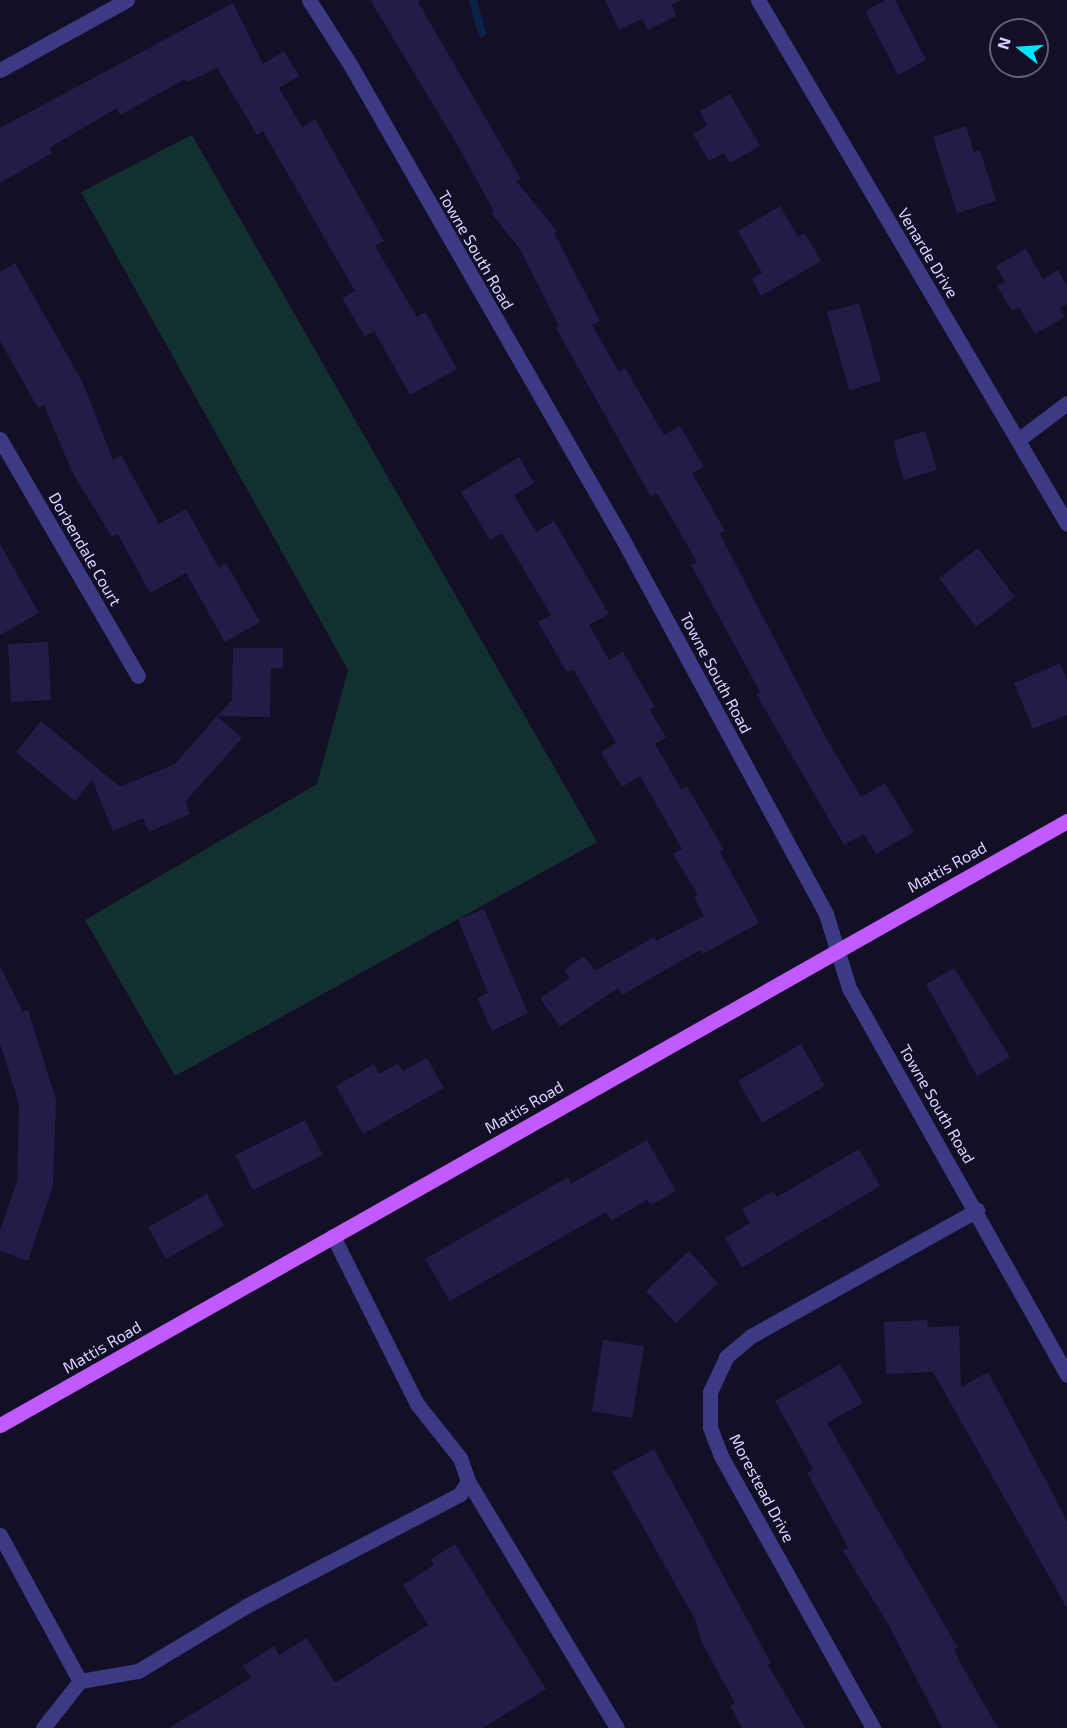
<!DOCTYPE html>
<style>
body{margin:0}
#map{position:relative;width:1067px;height:1728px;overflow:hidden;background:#130f26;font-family:"Exo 2",sans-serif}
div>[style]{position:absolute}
.green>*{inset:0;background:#12302f}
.stream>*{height:8px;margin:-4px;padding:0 4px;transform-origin:4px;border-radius:4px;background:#0c2248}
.building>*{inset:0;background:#241b47}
.minor>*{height:15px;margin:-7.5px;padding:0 7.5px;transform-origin:7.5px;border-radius:7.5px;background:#3d3a85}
.major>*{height:15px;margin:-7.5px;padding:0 7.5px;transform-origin:7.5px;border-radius:7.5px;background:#c25bff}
span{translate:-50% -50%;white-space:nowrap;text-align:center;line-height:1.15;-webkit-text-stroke:4.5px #130f26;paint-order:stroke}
.street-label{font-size:16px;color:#d9d4ff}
.north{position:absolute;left:989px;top:18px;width:60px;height:60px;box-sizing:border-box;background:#130f26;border:2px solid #625e7d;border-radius:50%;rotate:287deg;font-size:16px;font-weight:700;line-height:24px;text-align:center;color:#d9d4ff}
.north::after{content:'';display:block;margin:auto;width:21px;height:27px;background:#00e5ff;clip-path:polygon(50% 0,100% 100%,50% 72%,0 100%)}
</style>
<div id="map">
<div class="green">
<i style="clip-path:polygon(192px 135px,597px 842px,175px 1076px,85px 920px,317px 784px,348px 670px,81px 192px)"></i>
</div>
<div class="stream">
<i style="left:473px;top:0;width:34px;rotate:75deg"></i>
</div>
<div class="building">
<i style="clip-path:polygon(370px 0,421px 0,418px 2px,521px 179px,516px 181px,557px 231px,554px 233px,600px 321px,592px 325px,619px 372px,625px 368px,664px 435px,680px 426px,704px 467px,692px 473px,725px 531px,720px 534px,826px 738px,861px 797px,885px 783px,914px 832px,876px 854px,864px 834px,844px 845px,756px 694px,760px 692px,691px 565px,697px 562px,657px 493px,651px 497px,556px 328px,559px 326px,520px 249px,491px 213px,494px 211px,454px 139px)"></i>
<i style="clip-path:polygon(605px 0,681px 0,671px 5px,676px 16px,648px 30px,642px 19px,619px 30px)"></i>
<i style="clip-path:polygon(886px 0,895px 0,926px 60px,898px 75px,865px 11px)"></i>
<i style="clip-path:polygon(233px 3px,263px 64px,284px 51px,299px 76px,279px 88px,302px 127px,315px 119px,384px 241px,375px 246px,417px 317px,425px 312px,457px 369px,410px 395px,374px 331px,365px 337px,342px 298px,355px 291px,263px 131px,257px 135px,217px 68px,187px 82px,185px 79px,120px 115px,117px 108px,49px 148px,52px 153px,0 183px,0 128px)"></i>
<i style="clip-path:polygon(730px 94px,760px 146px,730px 163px,724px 153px,709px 161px,693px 134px,707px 126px,700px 111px)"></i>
<i style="clip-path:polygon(966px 126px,974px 152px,980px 150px,996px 201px,957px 213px,933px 137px)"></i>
<i style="clip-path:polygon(780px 206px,798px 237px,805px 233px,821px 261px,761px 296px,752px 279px,762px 273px,738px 231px)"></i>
<i style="clip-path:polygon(1026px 249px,1043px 279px,1058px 270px,1067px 286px,1067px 304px,1060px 308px,1065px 317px,1035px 334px,1019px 307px,1012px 311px,997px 286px,1005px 282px,996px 266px)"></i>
<i style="clip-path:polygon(15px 263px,83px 383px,113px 460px,121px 455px,159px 524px,186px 509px,219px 568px,226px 563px,260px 622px,225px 642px,186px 573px,150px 593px,118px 534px,112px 537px,72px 472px,44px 405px,38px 408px,0 341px,0 272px)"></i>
<i style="clip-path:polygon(859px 303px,881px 381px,849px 390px,827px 312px)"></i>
<i style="clip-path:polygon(925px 431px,937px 470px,904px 480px,893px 441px)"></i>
<i style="clip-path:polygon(519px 457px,534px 483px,514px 495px,536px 532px,554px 521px,609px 614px,589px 625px,609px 660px,623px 652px,655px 707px,650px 710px,666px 737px,655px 744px,681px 789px,687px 786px,724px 850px,720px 852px,759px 923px,703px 954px,700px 950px,622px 995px,618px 988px,560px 1027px,540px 998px,570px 978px,564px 970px,584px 956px,595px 971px,654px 937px,656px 941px,704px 916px,694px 897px,698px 895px,673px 854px,682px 849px,640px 776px,622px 787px,601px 752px,616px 743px,573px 669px,567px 672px,538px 622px,551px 615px,502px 533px,490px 540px,461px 492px)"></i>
<i style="clip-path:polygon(0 544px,39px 613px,0 635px)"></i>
<i style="clip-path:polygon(978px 548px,1015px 597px,976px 627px,939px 578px)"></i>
<i style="clip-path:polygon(48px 642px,51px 700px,11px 702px,8px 644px)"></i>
<i style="clip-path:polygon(233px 648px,283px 648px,283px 669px,271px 668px,270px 717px,217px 716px,232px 700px)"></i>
<i style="clip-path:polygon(1060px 663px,1067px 679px,1067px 715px,1033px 729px,1014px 683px)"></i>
<i style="clip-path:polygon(217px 716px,242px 738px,185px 802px,190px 814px,149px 832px,143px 818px,113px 831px,92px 780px,75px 801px,16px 752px,41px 721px,120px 787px,175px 764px)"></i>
<i style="clip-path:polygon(484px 909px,528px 1013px,492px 1031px,477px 998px,488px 993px,458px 919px)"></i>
<i style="clip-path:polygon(0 966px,23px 1012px,28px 1010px,56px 1100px,53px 1186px,28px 1261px,0 1251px,0 1230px,17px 1181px,19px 1104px,0 1043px)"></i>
<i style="clip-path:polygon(954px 968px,1010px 1057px,977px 1076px,926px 984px)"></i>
<i style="clip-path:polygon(801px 1044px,825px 1086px,762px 1123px,738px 1081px)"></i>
<i style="clip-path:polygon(427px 1058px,444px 1088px,363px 1134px,336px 1086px,374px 1064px,379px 1074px,398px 1063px,403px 1071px)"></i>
<i style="clip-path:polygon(305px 1120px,323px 1155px,253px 1190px,235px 1155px)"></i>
<i style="clip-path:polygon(647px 1140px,676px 1191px,651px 1205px,647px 1200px,611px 1221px,606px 1212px,450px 1301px,425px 1259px,568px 1177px,571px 1184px)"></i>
<i style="clip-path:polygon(859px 1149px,880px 1186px,742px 1268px,725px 1238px,750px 1223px,742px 1209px,773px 1191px,777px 1197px)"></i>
<i style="clip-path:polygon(207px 1194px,224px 1226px,166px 1259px,148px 1227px)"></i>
<i style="clip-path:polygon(689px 1251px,718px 1283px,676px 1323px,646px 1291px)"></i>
<i style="clip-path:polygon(927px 1320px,928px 1327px,959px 1326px,961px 1387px,988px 1372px,1062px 1511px,1067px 1523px,1067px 1608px,933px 1372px,886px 1374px,884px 1322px)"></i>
<i style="clip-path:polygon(603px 1340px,644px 1346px,632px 1418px,592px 1411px)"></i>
<i style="clip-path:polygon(840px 1364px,863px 1403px,827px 1423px,958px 1648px,954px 1649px,961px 1664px,998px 1728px,942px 1728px,888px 1624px,843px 1551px,848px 1547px,807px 1473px,813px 1469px,775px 1401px)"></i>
<i style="clip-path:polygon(654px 1449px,771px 1663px,768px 1665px,805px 1728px,742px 1728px,730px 1706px,735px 1703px,701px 1641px,696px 1621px,612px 1472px)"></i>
<i style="clip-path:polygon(455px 1544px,546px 1689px,483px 1728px,169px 1728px,251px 1678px,243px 1666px,274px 1646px,279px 1655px,307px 1638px,335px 1683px,428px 1625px,403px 1585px,434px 1565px,431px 1559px)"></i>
</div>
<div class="minor">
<i style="left:309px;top:0;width:78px;rotate:57.5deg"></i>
<i style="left:351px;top:66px;width:544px;rotate:60.14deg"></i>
<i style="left:622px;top:538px;width:428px;rotate:61.5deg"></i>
<i style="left:826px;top:914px;width:77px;rotate:72.7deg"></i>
<i style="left:849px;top:988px;width:444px;rotate:60.6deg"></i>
<i style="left:758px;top:0;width:608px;rotate:59.47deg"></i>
<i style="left:0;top:70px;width:145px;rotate:-28.9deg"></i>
<i style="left:0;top:439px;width:274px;rotate:59.8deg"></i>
<i style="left:1018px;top:440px;width:61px;rotate:-37.1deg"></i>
<i style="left:468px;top:1481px;width:288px;rotate:58.9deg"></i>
<i style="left:0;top:1535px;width:166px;rotate:61.3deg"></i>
<i style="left:80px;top:1681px;width:59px;rotate:-9.8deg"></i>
<i style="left:138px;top:1671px;width:126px;rotate:-31deg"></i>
<i style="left:246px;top:1606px;width:242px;rotate:-27.6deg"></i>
<i style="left:460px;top:1494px;width:15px;rotate:-58deg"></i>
<i style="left:468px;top:1481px;width:24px;rotate:-109deg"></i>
<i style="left:460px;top:1458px;width:69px;rotate:-128.5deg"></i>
<i style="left:417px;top:1404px;width:188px;rotate:-116.6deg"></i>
<i style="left:43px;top:1728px;width:60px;rotate:-51.8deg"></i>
<i style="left:873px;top:1728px;width:312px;rotate:-119.2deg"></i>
<i style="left:721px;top:1456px;width:31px;rotate:-111deg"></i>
<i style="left:710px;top:1427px;width:35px;rotate:-90deg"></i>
<i style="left:710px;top:1392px;width:38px;rotate:-65deg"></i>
<i style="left:726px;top:1357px;width:33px;rotate:-40deg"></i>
<i style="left:751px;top:1336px;width:259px;rotate:-29.1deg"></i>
</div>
<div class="major">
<i style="left:0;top:1425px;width:1226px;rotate:-29.51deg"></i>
</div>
<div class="street-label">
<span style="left:476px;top:250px;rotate:60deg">Towne South Road</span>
<span style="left:928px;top:253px;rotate:59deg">Venarde Drive</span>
<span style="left:85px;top:549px;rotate:60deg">Dorbendale Court</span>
<span style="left:716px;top:673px;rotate:62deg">Towne South Road</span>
<span style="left:947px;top:867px;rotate:-29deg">Mattis Road</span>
<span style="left:937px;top:1104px;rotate:60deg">Towne South Road</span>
<span style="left:524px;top:1107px;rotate:-30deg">Mattis Road</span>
<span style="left:102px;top:1347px;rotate:-30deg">Mattis Road</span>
<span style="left:762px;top:1488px;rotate:62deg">Morestead Drive</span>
</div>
<div class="north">N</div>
</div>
